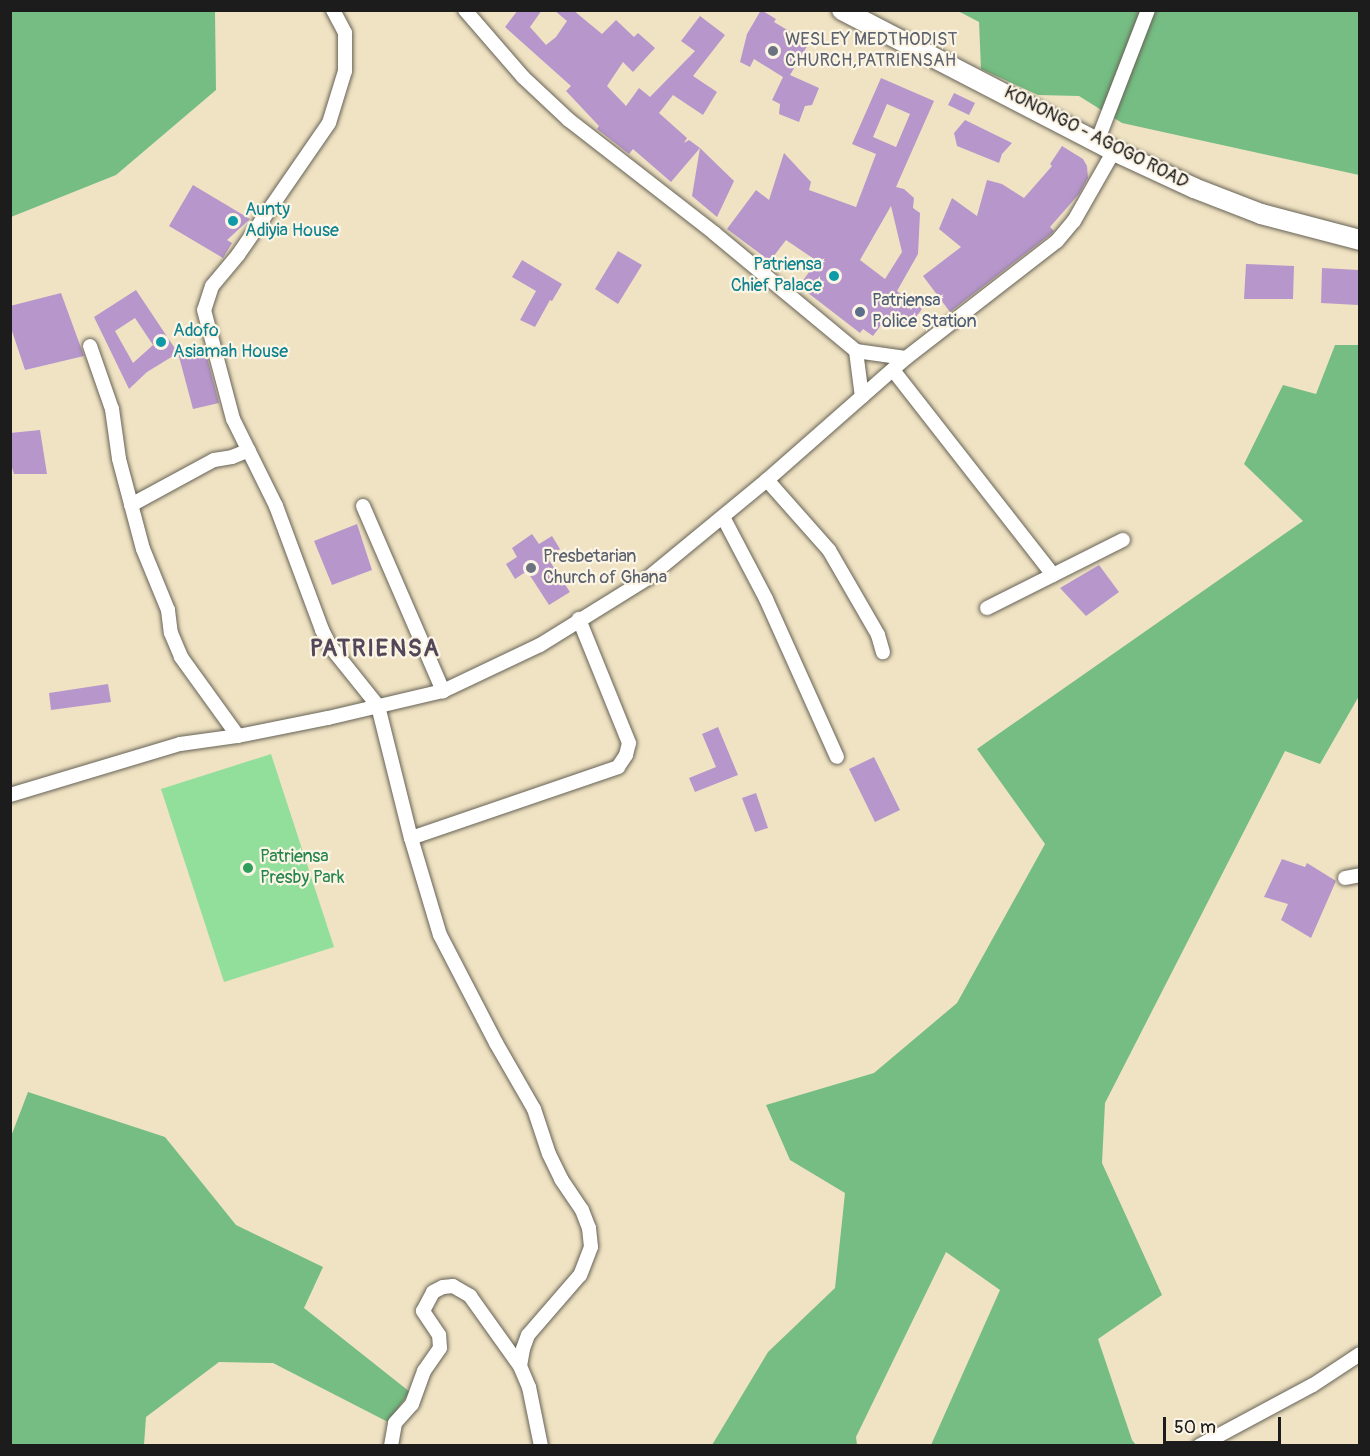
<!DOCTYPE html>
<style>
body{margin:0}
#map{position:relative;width:1370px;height:1456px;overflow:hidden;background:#f0e3c3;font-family:Pangolin,sans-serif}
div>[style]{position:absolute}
.green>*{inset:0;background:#92de9b}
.forest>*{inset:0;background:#75bd83}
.building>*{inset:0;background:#b797cb}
.roads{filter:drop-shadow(0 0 2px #666256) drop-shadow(0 0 2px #666256)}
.street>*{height:14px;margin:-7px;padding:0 7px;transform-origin:7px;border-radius:7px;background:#fff}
.secondary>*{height:20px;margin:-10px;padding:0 10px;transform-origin:10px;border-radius:10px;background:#fff}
.dots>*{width:16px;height:16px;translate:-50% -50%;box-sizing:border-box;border:3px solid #fcf5e5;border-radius:50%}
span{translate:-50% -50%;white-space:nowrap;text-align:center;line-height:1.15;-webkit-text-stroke:4.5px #fcf5e5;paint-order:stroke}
.worship-label{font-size:18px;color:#5b616d}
.left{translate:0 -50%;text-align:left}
.street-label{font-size:18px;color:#1c1c1c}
.culture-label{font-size:18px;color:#0d838f}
.right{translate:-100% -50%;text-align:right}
.service-label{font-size:18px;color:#4e5e75}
.leisure-label{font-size:18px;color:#27864d}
.district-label{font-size:24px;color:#524759;font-weight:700;letter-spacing:1.5px}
.frame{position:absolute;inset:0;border:12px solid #1c1c1c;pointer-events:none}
.scale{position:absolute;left:1163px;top:1417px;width:118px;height:27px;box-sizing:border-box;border:3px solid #1c1c1c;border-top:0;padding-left:8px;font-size:18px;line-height:21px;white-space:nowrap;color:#1c1c1c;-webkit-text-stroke:4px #fcf5e5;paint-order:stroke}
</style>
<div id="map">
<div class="green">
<i style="clip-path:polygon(271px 754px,334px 947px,224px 982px,161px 789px)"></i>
</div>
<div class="forest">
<i style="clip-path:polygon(11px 10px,215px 11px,216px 90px,116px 175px,11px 217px)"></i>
<i style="clip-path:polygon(958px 11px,1359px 11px,1359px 175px,1122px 123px,1079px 96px,1038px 95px,981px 69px,979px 22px)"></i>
<i style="clip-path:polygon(1335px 345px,1359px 345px,1359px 696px,1320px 764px,1285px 751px,1105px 1103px,1102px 1163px,1162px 1295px,1098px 1339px,1132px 1440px,1136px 1445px,931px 1445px,1000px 1290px,946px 1252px,856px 1437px,857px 1445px,712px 1445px,768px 1352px,835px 1288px,845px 1193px,790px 1160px,766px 1105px,874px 1073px,957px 1003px,1045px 844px,977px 749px,1303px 521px,1244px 464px,1283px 385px,1316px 394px)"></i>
<i style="clip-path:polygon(28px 1092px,165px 1137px,236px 1225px,323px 1267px,304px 1308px,410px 1392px,388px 1422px,273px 1363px,219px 1362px,146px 1417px,144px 1445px,11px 1445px,10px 1139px)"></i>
</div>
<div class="building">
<i style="clip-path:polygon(518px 10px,542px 10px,530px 27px,546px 45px,556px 37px,567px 21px,554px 10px,573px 10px,602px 34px,616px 20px,634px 37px,638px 33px,655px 48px,633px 72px,623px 62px,607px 86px,626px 106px,639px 88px,650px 97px,695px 51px,681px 41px,700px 16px,725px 35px,693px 76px,717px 92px,703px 115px,673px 95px,659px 113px,687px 138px,684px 143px,689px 140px,700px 148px,671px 182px,633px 149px,629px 154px,597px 129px,599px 126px,566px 91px,571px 86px,505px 27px)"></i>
<i style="clip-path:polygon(761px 10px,776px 19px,774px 22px,809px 43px,790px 75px,819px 88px,812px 105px,805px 106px,799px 122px,779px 114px,780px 104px,772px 100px,783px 77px,754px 59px,750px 67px,740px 62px,747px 34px)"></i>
<i style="clip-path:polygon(evenodd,881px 78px,934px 101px,896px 187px,904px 189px,914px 198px,913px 208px,920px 213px,918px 254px,897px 291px,922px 309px,911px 324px,902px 328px,887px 317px,873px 336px,863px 329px,860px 333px,799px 286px,817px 261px,786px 240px,770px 261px,727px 229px,756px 190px,769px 200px,784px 153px,811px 182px,809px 190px,856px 207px,876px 154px,852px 144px,881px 78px,887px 104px,910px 114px,896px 147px,873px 137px,887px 104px,881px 78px,891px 206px,902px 252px,885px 279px,860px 260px,891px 206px)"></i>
<i style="clip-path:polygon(954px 93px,975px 103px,969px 115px,948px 105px)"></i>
<i style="clip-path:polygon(965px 120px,1012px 143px,1002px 154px,999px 163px,957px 146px,954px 133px)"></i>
<i style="clip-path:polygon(1062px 146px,1083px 159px,1087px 166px,1088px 178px,1079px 194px,1050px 227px,1054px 231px,1051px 234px,950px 312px,923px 276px,961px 247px,939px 229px,952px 198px,977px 216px,987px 180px,1002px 184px,1024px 198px,1052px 166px,1050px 164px)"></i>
<i style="clip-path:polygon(700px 148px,734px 181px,717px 217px,692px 196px)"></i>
<i style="clip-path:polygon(193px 185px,250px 219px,227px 240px,232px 243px,223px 258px,169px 226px)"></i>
<i style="clip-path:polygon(618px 251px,642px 265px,618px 304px,595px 289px)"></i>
<i style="clip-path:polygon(522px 260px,562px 284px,552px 301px,550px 300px,535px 327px,520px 320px,536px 291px,512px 277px)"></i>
<i style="clip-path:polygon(1246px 264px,1294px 266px,1293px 299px,1244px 299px)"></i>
<i style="clip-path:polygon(1322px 268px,1359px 270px,1358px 305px,1321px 303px)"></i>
<i style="clip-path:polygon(evenodd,136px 290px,178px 353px,147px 372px,129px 389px,94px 317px,136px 290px,135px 318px,153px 345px,133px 363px,115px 331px,135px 318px)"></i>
<i style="clip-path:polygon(61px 293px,84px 356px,25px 370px,10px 325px,10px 306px)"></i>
<i style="clip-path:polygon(204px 346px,219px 403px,193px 409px,178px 353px)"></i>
<i style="clip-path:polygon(40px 430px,47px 474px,14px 474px,10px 461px,10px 433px)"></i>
<i style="clip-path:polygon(357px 524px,372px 570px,332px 585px,314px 541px)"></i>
<i style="clip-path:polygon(532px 534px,539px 544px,552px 536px,560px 549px,547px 557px,570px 592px,549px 605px,527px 571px,515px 579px,506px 564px,517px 557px,512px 548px)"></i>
<i style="clip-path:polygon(1099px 565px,1119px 592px,1086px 616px,1060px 588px)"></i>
<i style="clip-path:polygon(108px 684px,111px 702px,51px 710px,49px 693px)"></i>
<i style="clip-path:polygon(718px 727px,738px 775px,695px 792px,689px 778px,716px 767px,702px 734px)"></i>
<i style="clip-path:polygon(874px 757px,900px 810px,875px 822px,849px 769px)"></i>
<i style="clip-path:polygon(756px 793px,768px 828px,755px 832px,742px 798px)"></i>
<i style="clip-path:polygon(1282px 859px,1305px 867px,1307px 863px,1336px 881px,1311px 938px,1281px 920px,1288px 904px,1264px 897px)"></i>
</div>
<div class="roads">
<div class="street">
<i style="left:333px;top:10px;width:26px;rotate:62deg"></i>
<i style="left:345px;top:33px;width:38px;rotate:90deg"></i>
<i style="left:345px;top:71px;width:54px;rotate:107.1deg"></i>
<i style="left:329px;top:123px;width:160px;rotate:124.6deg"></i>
<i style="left:238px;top:255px;width:40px;rotate:130deg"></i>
<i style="left:212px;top:286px;width:25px;rotate:108deg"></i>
<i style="left:204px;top:310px;width:113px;rotate:75.1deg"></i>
<i style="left:233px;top:419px;width:97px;rotate:63.7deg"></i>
<i style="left:276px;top:506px;width:132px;rotate:69.6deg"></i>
<i style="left:322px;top:630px;width:18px;rotate:63deg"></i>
<i style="left:330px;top:646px;width:77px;rotate:51.3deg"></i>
<i style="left:378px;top:706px;width:136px;rotate:76deg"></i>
<i style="left:411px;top:838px;width:101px;rotate:73.4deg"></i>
<i style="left:440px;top:935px;width:122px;rotate:62.6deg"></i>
<i style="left:496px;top:1043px;width:76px;rotate:60.1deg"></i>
<i style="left:534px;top:1109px;width:47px;rotate:71.6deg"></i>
<i style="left:549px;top:1154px;width:28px;rotate:64deg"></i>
<i style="left:561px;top:1179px;width:37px;rotate:56deg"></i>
<i style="left:582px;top:1210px;width:19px;rotate:69deg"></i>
<i style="left:589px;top:1228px;width:19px;rotate:84deg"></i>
<i style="left:591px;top:1247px;width:30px;rotate:111deg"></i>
<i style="left:580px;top:1275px;width:79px;rotate:130.9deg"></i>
<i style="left:528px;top:1335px;width:15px;rotate:110deg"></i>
<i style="left:523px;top:1349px;width:17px;rotate:100deg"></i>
<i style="left:520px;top:1366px;width:23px;rotate:67deg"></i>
<i style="left:529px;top:1387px;width:60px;rotate:78.5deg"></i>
<i style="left:465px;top:10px;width:89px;rotate:49.1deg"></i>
<i style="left:523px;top:77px;width:63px;rotate:43.1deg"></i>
<i style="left:569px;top:120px;width:184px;rotate:37.9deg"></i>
<i style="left:714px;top:233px;width:185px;rotate:39.7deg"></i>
<i style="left:856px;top:351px;width:50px;rotate:8deg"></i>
<i style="left:1097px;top:142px;width:142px;rotate:-68.9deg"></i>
<i style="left:90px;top:346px;width:67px;rotate:70.8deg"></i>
<i style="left:112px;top:409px;width:50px;rotate:82deg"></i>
<i style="left:119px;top:459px;width:93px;rotate:75.1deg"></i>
<i style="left:143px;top:549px;width:66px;rotate:67.7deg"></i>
<i style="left:168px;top:610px;width:23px;rotate:83deg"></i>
<i style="left:171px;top:633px;width:26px;rotate:67deg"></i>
<i style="left:181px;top:657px;width:97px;rotate:54.2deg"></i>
<i style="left:856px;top:351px;width:46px;rotate:82.6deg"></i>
<i style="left:893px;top:370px;width:260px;rotate:52deg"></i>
<i style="left:767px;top:480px;width:94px;rotate:48.5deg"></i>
<i style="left:829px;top:550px;width:98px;rotate:60deg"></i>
<i style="left:878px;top:635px;width:18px;rotate:74deg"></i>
<i style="left:131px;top:505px;width:94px;rotate:-28.5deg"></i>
<i style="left:214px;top:460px;width:18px;rotate:-9deg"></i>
<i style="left:232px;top:457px;width:18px;rotate:-22deg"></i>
<i style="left:363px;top:506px;width:202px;rotate:66.6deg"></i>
<i style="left:723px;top:517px;width:93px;rotate:62.3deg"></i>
<i style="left:766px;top:599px;width:173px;rotate:65.8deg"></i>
<i style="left:987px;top:608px;width:152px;rotate:-26.6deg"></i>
<i style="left:10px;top:795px;width:177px;rotate:-16.7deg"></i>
<i style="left:180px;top:744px;width:59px;rotate:-7.9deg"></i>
<i style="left:238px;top:736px;width:92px;rotate:-11.3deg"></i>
<i style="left:328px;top:718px;width:118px;rotate:-13.2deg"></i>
<i style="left:443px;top:691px;width:107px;rotate:-25.4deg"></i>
<i style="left:540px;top:645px;width:127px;rotate:-31.8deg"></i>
<i style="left:648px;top:578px;width:154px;rotate:-39.5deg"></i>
<i style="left:767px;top:480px;width:185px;rotate:-41.3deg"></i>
<i style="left:906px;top:358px;width:191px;rotate:-37.8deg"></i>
<i style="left:1057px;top:241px;width:26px;rotate:-50deg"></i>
<i style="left:1074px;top:221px;width:81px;rotate:-60.3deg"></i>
<i style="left:411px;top:838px;width:219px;rotate:-18.9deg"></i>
<i style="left:618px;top:767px;width:14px;rotate:-56deg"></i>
<i style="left:626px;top:755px;width:12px;rotate:-76deg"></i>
<i style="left:629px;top:743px;width:134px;rotate:-112deg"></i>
<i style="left:1345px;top:878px;width:15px;rotate:-11deg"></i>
<i style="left:391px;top:1446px;width:23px;rotate:-80deg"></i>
<i style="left:395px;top:1423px;width:25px;rotate:-48deg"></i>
<i style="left:412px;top:1404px;width:35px;rotate:-70deg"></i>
<i style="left:424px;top:1371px;width:28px;rotate:-55deg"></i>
<i style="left:440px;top:1348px;width:13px;rotate:-94deg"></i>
<i style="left:439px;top:1335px;width:29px;rotate:-124deg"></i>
<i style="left:423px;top:1311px;width:21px;rotate:-62deg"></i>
<i style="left:433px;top:1292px;width:11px;rotate:-27deg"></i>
<i style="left:443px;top:1287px;width:10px;rotate:-6deg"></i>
<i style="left:453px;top:1286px;width:20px;rotate:30deg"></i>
<i style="left:470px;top:1296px;width:86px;rotate:54.5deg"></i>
<i style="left:1199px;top:1446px;width:129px;rotate:-28.2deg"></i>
<i style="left:1313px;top:1385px;width:56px;rotate:-33.4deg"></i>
</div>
<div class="secondary">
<i style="left:842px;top:10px;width:306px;rotate:27.4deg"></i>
<i style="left:1114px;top:151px;width:88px;rotate:24.8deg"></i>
<i style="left:1194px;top:188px;width:72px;rotate:21.2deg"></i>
<i style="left:1261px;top:214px;width:102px;rotate:14.7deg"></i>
</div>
</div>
<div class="dots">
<i style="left:773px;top:51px;background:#6b7280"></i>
<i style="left:233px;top:221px;background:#0f9aa8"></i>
<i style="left:834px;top:276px;background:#0f9aa8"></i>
<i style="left:860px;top:312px;background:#5c6f8a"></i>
<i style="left:161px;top:342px;background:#0f9aa8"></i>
<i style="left:531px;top:568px;background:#6b7280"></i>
<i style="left:248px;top:868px;background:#2e9e5b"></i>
</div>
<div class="worship-label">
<span class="left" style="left:785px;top:51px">WESLEY MEDTHODIST<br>CHURCH,PATRIENSAH</span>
<span class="left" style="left:543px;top:568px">Presbetarian<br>Church of Ghana</span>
</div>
<div class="street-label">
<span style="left:1096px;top:138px;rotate:27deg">KONONGO - AGOGO ROAD</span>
</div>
<div class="culture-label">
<span class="left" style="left:245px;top:221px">Aunty<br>Adiyia House</span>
<span class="right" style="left:822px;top:276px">Patriensa<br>Chief Palace</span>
<span class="left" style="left:173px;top:342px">Adofo<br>Asiamah House</span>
</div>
<div class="service-label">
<span class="left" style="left:872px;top:312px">Patriensa<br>Police Station</span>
</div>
<div class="leisure-label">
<span class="left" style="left:260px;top:868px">Patriensa<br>Presby Park</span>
</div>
<div class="district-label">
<span style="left:375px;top:649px">PATRIENSA</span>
</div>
<div class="frame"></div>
<div class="scale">50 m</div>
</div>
